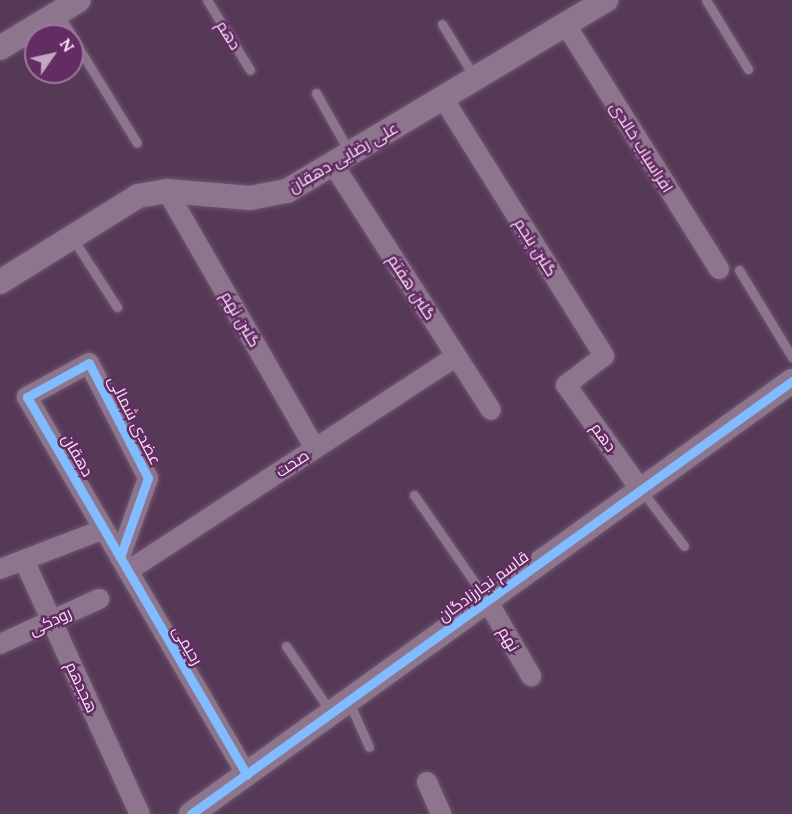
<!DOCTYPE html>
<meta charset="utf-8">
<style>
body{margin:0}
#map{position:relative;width:792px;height:814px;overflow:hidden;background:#563956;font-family:Lora,Cairo,serif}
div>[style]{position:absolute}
.roads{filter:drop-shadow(0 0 2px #6f5870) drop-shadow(0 0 2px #6f5870)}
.service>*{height:9px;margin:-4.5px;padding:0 4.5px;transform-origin:4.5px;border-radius:4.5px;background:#8d768d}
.minor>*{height:20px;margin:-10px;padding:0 10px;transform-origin:10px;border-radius:10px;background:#8d768d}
.tertiary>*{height:24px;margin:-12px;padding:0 12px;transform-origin:12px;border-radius:12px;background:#8d768d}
.cycleway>*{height:9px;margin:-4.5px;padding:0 4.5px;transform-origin:4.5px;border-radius:4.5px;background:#80bcff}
span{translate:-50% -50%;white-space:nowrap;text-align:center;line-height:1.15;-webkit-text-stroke:5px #622d62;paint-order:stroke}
.street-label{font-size:16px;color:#fbe2fa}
.north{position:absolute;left:24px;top:24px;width:60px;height:60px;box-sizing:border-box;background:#622d62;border:2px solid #9f759f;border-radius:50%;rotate:56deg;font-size:16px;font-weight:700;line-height:24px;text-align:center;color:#fbe2fa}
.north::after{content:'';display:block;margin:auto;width:21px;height:27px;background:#c1a7c1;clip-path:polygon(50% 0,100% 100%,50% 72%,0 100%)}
</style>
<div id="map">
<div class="roads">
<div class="service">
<i style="left:207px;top:0;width:82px;rotate:58.4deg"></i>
<i style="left:706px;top:0;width:81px;rotate:58.7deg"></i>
<i style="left:59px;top:15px;width:25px;rotate:58deg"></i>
<i style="left:442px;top:24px;width:63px;rotate:58.6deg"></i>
<i style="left:72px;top:37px;width:124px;rotate:58.5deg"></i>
<i style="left:316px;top:93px;width:69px;rotate:60.5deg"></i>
<i style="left:73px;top:239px;width:81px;rotate:57.1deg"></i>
<i style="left:739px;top:270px;width:102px;rotate:58.7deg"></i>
<i style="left:642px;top:491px;width:69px;rotate:52.6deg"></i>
<i style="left:414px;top:495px;width:126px;rotate:55.3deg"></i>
<i style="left:286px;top:646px;width:78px;rotate:55.9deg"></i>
<i style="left:349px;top:702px;width:49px;rotate:66deg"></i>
</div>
<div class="minor">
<i style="left:566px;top:25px;width:288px;rotate:57.9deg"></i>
<i style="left:443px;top:98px;width:304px;rotate:58deg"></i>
<i style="left:604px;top:356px;width:48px;rotate:142.7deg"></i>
<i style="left:566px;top:385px;width:129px;rotate:54.5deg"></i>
<i style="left:333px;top:164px;width:292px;rotate:57.3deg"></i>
<i style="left:167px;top:191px;width:297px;rotate:60.1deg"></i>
<i style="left:120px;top:557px;width:84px;rotate:-70.5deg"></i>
<i style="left:148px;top:478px;width:129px;rotate:-117.2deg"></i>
<i style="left:89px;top:363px;width:71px;rotate:151.3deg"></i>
<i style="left:27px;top:397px;width:185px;rotate:59.8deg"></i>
<i style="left:120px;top:557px;width:252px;rotate:59.8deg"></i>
<i style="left:24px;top:560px;width:279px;rotate:65.5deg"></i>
<i style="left:0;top:569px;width:111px;rotate:-21deg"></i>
<i style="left:128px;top:571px;width:392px;rotate:-33.2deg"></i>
<i style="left:488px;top:602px;width:86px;rotate:59.8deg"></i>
<i style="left:0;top:644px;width:109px;rotate:-24.4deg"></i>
<i style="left:427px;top:782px;width:35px;rotate:66deg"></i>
</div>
<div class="tertiary">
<i style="left:0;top:48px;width:92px;rotate:-31.3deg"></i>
<i style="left:0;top:282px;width:163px;rotate:-31.9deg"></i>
<i style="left:138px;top:196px;width:29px;rotate:-10deg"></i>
<i style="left:167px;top:191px;width:83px;rotate:4.8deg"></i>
<i style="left:250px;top:198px;width:38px;rotate:-11deg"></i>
<i style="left:287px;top:191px;width:372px;rotate:-30.9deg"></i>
<i style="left:191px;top:814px;width:741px;rotate:-35.77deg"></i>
</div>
</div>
<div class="cycleway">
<i style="left:120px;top:557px;width:84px;rotate:-70.5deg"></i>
<i style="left:148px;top:478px;width:129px;rotate:-117.2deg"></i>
<i style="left:89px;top:363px;width:71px;rotate:151.3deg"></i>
<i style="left:27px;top:397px;width:185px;rotate:59.8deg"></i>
<i style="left:120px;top:557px;width:252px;rotate:59.8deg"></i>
<i style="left:191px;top:814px;width:741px;rotate:-35.77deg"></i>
</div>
<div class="street-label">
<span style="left:229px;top:35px;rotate:58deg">دهم</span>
<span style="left:642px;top:147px;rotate:58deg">افراسیاب خالدی</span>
<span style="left:343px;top:157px;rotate:-30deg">علی رضایی دهقان</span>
<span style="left:536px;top:247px;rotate:58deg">گلبن پنجم</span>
<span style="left:412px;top:287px;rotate:57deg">گلبن هفتم</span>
<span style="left:241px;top:319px;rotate:60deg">گلبن نهم</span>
<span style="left:135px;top:420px;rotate:63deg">عضدی شمالی</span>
<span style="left:604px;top:437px;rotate:54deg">دهم</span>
<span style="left:78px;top:455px;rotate:60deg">دهقان</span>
<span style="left:292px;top:463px;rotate:-33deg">صحت</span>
<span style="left:483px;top:586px;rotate:-36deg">قاسم نجارزادگان</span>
<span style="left:50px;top:621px;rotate:-25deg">رودکی</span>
<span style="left:509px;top:639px;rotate:60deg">نهم</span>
<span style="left:188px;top:645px;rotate:60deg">رحیمی</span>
<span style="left:82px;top:687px;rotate:65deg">هجدهم</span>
</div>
<div class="north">N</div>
</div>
